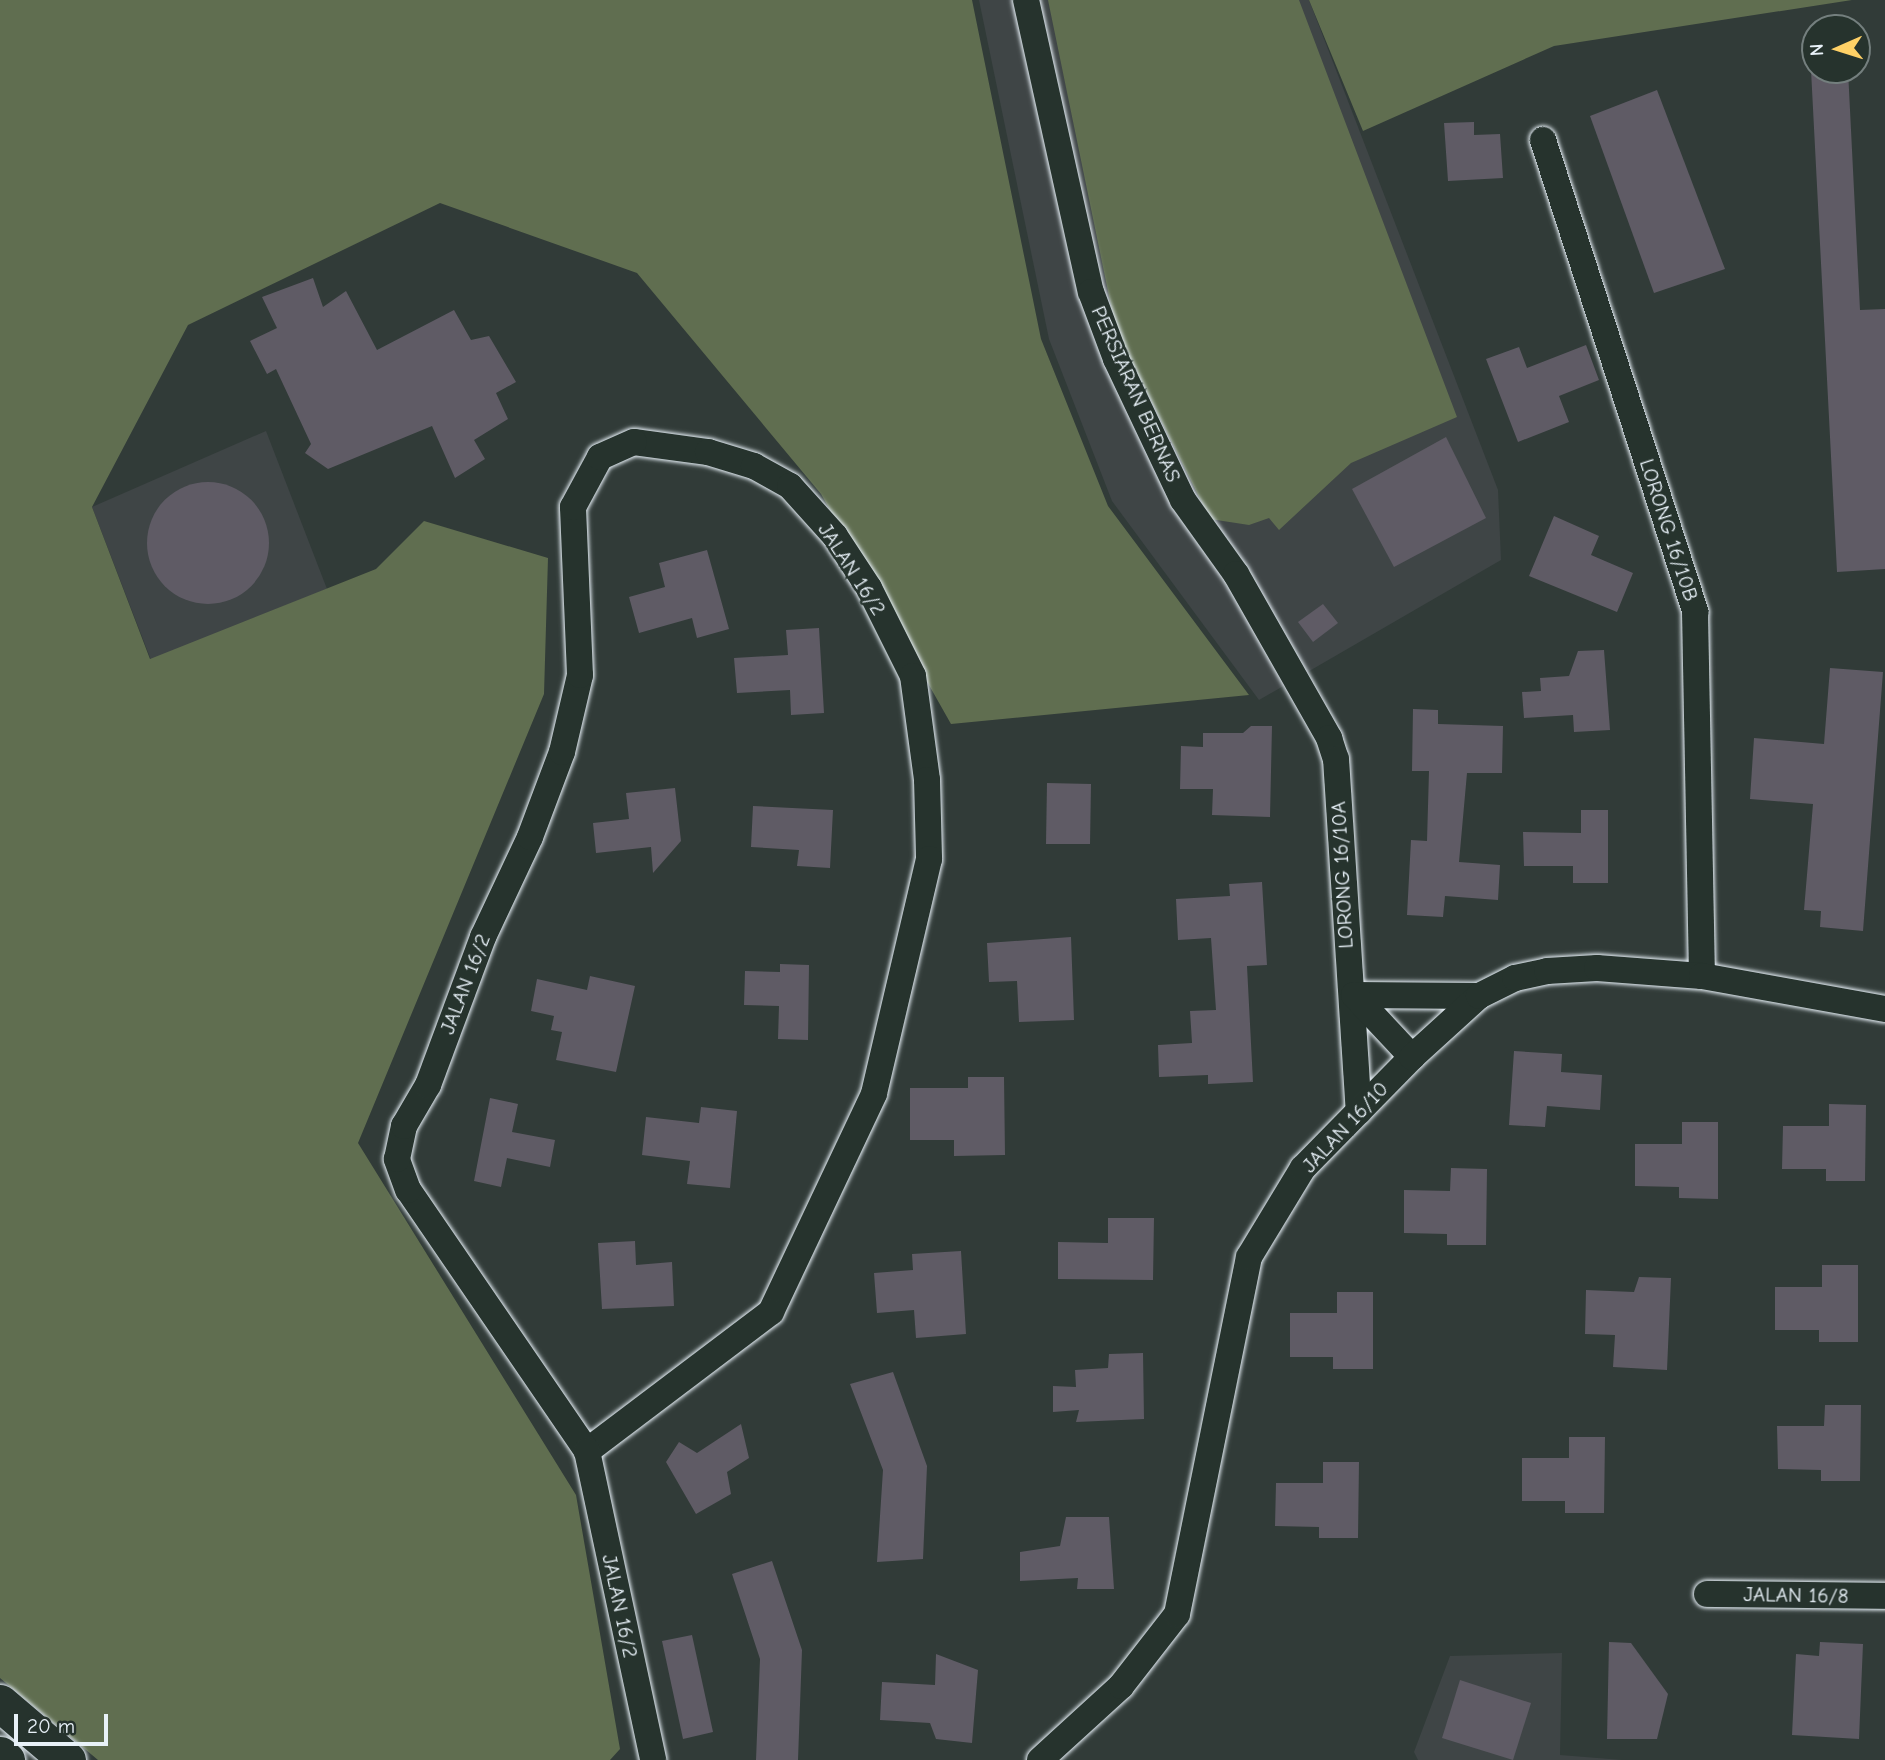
<!DOCTYPE html>
<style>
body{margin:0}
#map{position:relative;width:1885px;height:1760px;overflow:hidden;background:#313b38;font-family:"Comic Neue",sans-serif}
div>[style]{position:absolute}
.built>*{inset:0;background:#3f4546}
.green>*{inset:0;background:#606e50}
.building>*{inset:0;background:#5f5b65}
.round{border-radius:50%}
.roads{filter:drop-shadow(0 0 2px #e8f1f8) drop-shadow(0 0 2px #e8f1f8)}
.street>*{height:26px;margin:-13px;padding:0 13px;transform-origin:13px;border-radius:13px;background:#26332d}
.secondary>*{height:37px;margin:-18.5px;padding:0 18.5px;transform-origin:18.5px;border-radius:18.5px;background:#26332d}
span{translate:-50% -50%;white-space:nowrap;text-align:center;line-height:1.15;-webkit-text-stroke:5px #26332d;paint-order:stroke}
.street-label{font-size:21px;color:#e8f1f8}
.north{position:absolute;left:1801px;top:14px;width:70px;height:70px;box-sizing:border-box;background:#26332d;border:2px solid #747f7e;border-radius:50%;rotate:267deg;font-size:19px;font-weight:700;line-height:28px;text-align:center;color:#e8f1f8}
.north::after{content:'';display:block;margin:auto;width:24px;height:32px;background:#ffd166;clip-path:polygon(50% 0,100% 100%,50% 72%,0 100%)}
.scale{position:absolute;left:14px;top:1714px;width:94px;height:32px;box-sizing:border-box;border:4px solid #e8f1f8;border-top:0;padding-left:9px;font-size:21px;line-height:24px;white-space:nowrap;color:#e8f1f8;-webkit-text-stroke:5px #26332d;paint-order:stroke}
</style>
<div id="map">
<div class="built">
<i style="clip-path:polygon(979px 0,1309px 0,1498px 490px,1501px 560px,1259px 700px,1112px 501px,1049px 339px)"></i>
<i style="clip-path:polygon(266px 431px,327px 589px,151px 660px,92px 507px)"></i>
<i style="clip-path:polygon(1562px 1653px,1560px 1755px,1622px 1760px,1418px 1760px,1414px 1752px,1450px 1656px)"></i>
</div>
<div class="green">
<i style="clip-path:polygon(0 0,972px 0,1041px 339px,1108px 506px,1249px 695px,951px 724px,821px 494px,637px 273px,440px 203px,188px 325px,92px 507px,150px 659px,376px 569px,424px 521px,548px 558px,544px 694px,358px 1143px,576px 1495px,620px 1749px,610px 1760px,98px 1760px,0 1678px)"></i>
<i style="clip-path:polygon(1048px 0,1299px 0,1457px 417px,1351px 463px,1279px 530px,1269px 518px,1249px 525px,1210px 519px,1116px 330px)"></i>
<i style="clip-path:polygon(1309px 0,1852px 0,1554px 46px,1363px 131px)"></i>
</div>
<div class="building">
<i style="clip-path:polygon(1811px 70px,1848px 70px,1860px 310px,1885px 309px,1885px 569px,1837px 572px)"></i>
<i style="clip-path:polygon(1657px 90px,1725px 269px,1654px 293px,1590px 116px)"></i>
<i style="clip-path:polygon(1474px 122px,1474px 135px,1500px 134px,1503px 178px,1448px 181px,1444px 123px)"></i>
<i style="clip-path:polygon(313px 278px,323px 307px,346px 291px,377px 350px,454px 310px,471px 340px,489px 336px,516px 382px,496px 393px,508px 419px,474px 440px,485px 459px,455px 478px,432px 426px,328px 469px,305px 453px,311px 444px,276px 369px,267px 374px,250px 341px,277px 328px,262px 297px)"></i>
<i style="clip-path:polygon(1586px 345px,1599px 380px,1559px 396px,1569px 422px,1518px 442px,1486px 359px,1519px 347px,1527px 368px)"></i>
<i style="clip-path:polygon(1446px 437px,1486px 518px,1394px 567px,1352px 489px)"></i>
<i class="round" style="left:147px;top:482px;width:122px;height:122px"></i>
<i style="clip-path:polygon(1554px 516px,1599px 536px,1591px 555px,1633px 573px,1617px 612px,1529px 576px)"></i>
<i style="clip-path:polygon(707px 550px,729px 629px,697px 638px,692px 618px,639px 633px,629px 597px,665px 587px,659px 563px)"></i>
<i style="clip-path:polygon(1323px 604px,1338px 623px,1313px 642px,1298px 622px)"></i>
<i style="clip-path:polygon(819px 628px,824px 713px,791px 715px,790px 690px,737px 693px,734px 658px,788px 655px,786px 630px)"></i>
<i style="clip-path:polygon(1604px 650px,1610px 730px,1574px 732px,1573px 715px,1524px 718px,1522px 692px,1541px 691px,1540px 678px,1569px 676px,1578px 651px)"></i>
<i style="clip-path:polygon(1830px 668px,1883px 672px,1863px 931px,1820px 927px,1821px 911px,1804px 910px,1813px 804px,1750px 799px,1754px 738px,1824px 744px)"></i>
<i style="clip-path:polygon(1413px 709px,1438px 710px,1438px 724px,1503px 726px,1502px 773px,1467px 773px,1459px 862px,1500px 865px,1498px 900px,1445px 896px,1443px 917px,1407px 915px,1411px 840px,1427px 841px,1429px 771px,1412px 771px)"></i>
<i style="clip-path:polygon(1251px 726px,1272px 726px,1270px 817px,1212px 815px,1213px 789px,1180px 789px,1181px 746px,1203px 747px,1203px 733px,1243px 733px)"></i>
<i style="clip-path:polygon(1047px 783px,1091px 784px,1090px 844px,1046px 844px)"></i>
<i style="clip-path:polygon(675px 788px,681px 841px,653px 873px,651px 847px,596px 853px,593px 823px,629px 819px,626px 793px)"></i>
<i style="clip-path:polygon(753px 806px,833px 810px,830px 868px,797px 866px,799px 850px,751px 847px)"></i>
<i style="clip-path:polygon(1581px 810px,1608px 810px,1608px 883px,1573px 883px,1573px 866px,1524px 866px,1523px 832px,1581px 833px)"></i>
<i style="clip-path:polygon(1262px 882px,1267px 965px,1247px 966px,1253px 1082px,1208px 1084px,1208px 1075px,1159px 1077px,1158px 1045px,1192px 1043px,1190px 1011px,1216px 1010px,1211px 938px,1178px 940px,1176px 899px,1230px 896px,1229px 884px)"></i>
<i style="clip-path:polygon(1071px 937px,1074px 1020px,1019px 1022px,1017px 981px,989px 982px,987px 943px)"></i>
<i style="clip-path:polygon(780px 964px,809px 965px,808px 1040px,778px 1039px,779px 1006px,744px 1005px,745px 971px,780px 972px)"></i>
<i style="clip-path:polygon(590px 976px,635px 986px,616px 1072px,556px 1060px,562px 1032px,551px 1030px,554px 1016px,531px 1011px,537px 979px,587px 990px)"></i>
<i style="clip-path:polygon(1514px 1051px,1562px 1054px,1561px 1072px,1602px 1075px,1600px 1110px,1547px 1106px,1545px 1127px,1509px 1125px)"></i>
<i style="clip-path:polygon(968px 1077px,1004px 1077px,1005px 1155px,954px 1156px,954px 1140px,910px 1140px,910px 1088px,968px 1088px)"></i>
<i style="clip-path:polygon(490px 1098px,518px 1104px,512px 1132px,555px 1140px,550px 1167px,507px 1158px,501px 1187px,474px 1181px)"></i>
<i style="clip-path:polygon(1829px 1104px,1866px 1105px,1865px 1181px,1826px 1181px,1826px 1169px,1782px 1169px,1783px 1126px,1829px 1126px)"></i>
<i style="clip-path:polygon(701px 1107px,737px 1111px,730px 1188px,687px 1184px,690px 1161px,642px 1155px,646px 1117px,699px 1123px)"></i>
<i style="clip-path:polygon(1682px 1122px,1718px 1122px,1718px 1199px,1679px 1198px,1679px 1187px,1635px 1186px,1635px 1144px,1682px 1144px)"></i>
<i style="clip-path:polygon(1451px 1168px,1487px 1169px,1486px 1245px,1447px 1245px,1447px 1234px,1404px 1233px,1404px 1190px,1450px 1191px)"></i>
<i style="clip-path:polygon(1108px 1218px,1154px 1218px,1153px 1280px,1058px 1279px,1058px 1242px,1108px 1243px)"></i>
<i style="clip-path:polygon(635px 1241px,636px 1265px,672px 1262px,674px 1306px,602px 1309px,598px 1243px)"></i>
<i style="clip-path:polygon(961px 1251px,966px 1334px,916px 1338px,914px 1310px,877px 1313px,874px 1273px,913px 1270px,912px 1254px)"></i>
<i style="clip-path:polygon(1822px 1265px,1858px 1265px,1858px 1342px,1819px 1342px,1819px 1330px,1775px 1330px,1775px 1287px,1822px 1287px)"></i>
<i style="clip-path:polygon(1639px 1277px,1671px 1278px,1667px 1370px,1613px 1367px,1615px 1335px,1585px 1334px,1586px 1290px,1634px 1292px)"></i>
<i style="clip-path:polygon(1337px 1292px,1373px 1292px,1373px 1369px,1333px 1369px,1333px 1357px,1290px 1357px,1290px 1313px,1337px 1313px)"></i>
<i style="clip-path:polygon(1143px 1353px,1144px 1419px,1076px 1422px,1079px 1410px,1053px 1412px,1053px 1386px,1076px 1387px,1075px 1370px,1108px 1368px,1109px 1354px)"></i>
<i style="clip-path:polygon(893px 1372px,927px 1466px,923px 1559px,877px 1562px,883px 1470px,850px 1384px)"></i>
<i style="clip-path:polygon(1825px 1405px,1861px 1405px,1860px 1481px,1821px 1481px,1821px 1470px,1778px 1469px,1777px 1426px,1824px 1426px)"></i>
<i style="clip-path:polygon(741px 1424px,749px 1458px,727px 1472px,731px 1494px,696px 1514px,666px 1462px,679px 1442px,697px 1453px)"></i>
<i style="clip-path:polygon(1569px 1437px,1605px 1437px,1604px 1513px,1565px 1513px,1565px 1501px,1522px 1501px,1522px 1458px,1569px 1458px)"></i>
<i style="clip-path:polygon(1323px 1462px,1359px 1462px,1358px 1538px,1319px 1538px,1319px 1527px,1275px 1526px,1276px 1483px,1323px 1483px)"></i>
<i style="clip-path:polygon(1066px 1517px,1109px 1517px,1114px 1589px,1077px 1589px,1078px 1578px,1020px 1581px,1020px 1552px,1060px 1546px)"></i>
<i style="clip-path:polygon(772px 1561px,802px 1650px,798px 1760px,756px 1760px,760px 1659px,732px 1574px)"></i>
<i style="clip-path:polygon(692px 1635px,713px 1732px,683px 1739px,662px 1641px)"></i>
<i style="clip-path:polygon(1609px 1642px,1631px 1643px,1668px 1694px,1657px 1739px,1607px 1739px)"></i>
<i style="clip-path:polygon(1820px 1642px,1863px 1644px,1859px 1739px,1792px 1735px,1796px 1654px,1819px 1656px)"></i>
<i style="clip-path:polygon(936px 1654px,978px 1670px,972px 1743px,936px 1739px,930px 1723px,880px 1720px,882px 1682px,935px 1685px)"></i>
<i style="clip-path:polygon(1460px 1680px,1531px 1703px,1513px 1760px,1442px 1738px)"></i>
</div>
<div class="roads">
<div class="street">
<i style="left:1026px;top:0;width:299px;rotate:77.5deg"></i>
<i style="left:1091px;top:292px;width:72px;rotate:69.5deg"></i>
<i style="left:1116px;top:359px;width:156px;rotate:64.6deg"></i>
<i style="left:1183px;top:500px;width:91px;rotate:54.4deg"></i>
<i style="left:1236px;top:574px;width:189px;rotate:60.4deg"></i>
<i style="left:1329px;top:738px;width:22px;rotate:72deg"></i>
<i style="left:1336px;top:759px;width:353px;rotate:86.3deg"></i>
<i style="left:1543px;top:140px;width:496px;rotate:72.1deg"></i>
<i style="left:1695px;top:612px;width:364px;rotate:88.9deg"></i>
<i style="left:634px;top:442px;width:75px;rotate:7.7deg"></i>
<i style="left:708px;top:452px;width:48px;rotate:16.9deg"></i>
<i style="left:754px;top:466px;width:41px;rotate:29.1deg"></i>
<i style="left:790px;top:486px;width:67px;rotate:48deg"></i>
<i style="left:835px;top:536px;width:62px;rotate:56.8deg"></i>
<i style="left:869px;top:588px;width:98px;rotate:63.4deg"></i>
<i style="left:913px;top:676px;width:105px;rotate:82.3deg"></i>
<i style="left:927px;top:780px;width:79px;rotate:88.5deg"></i>
<i style="left:929px;top:859px;width:241px;rotate:103.2deg"></i>
<i style="left:874px;top:1094px;width:241px;rotate:115.3deg"></i>
<i style="left:771px;top:1312px;width:231px;rotate:142.9deg"></i>
<i style="left:587px;top:1451px;width:316px;rotate:-124.4deg"></i>
<i style="left:408px;top:1190px;width:33px;rotate:-110deg"></i>
<i style="left:397px;top:1159px;width:34px;rotate:-78deg"></i>
<i style="left:404px;top:1126px;width:48px;rotate:-59.7deg"></i>
<i style="left:428px;top:1085px;width:158px;rotate:-69.6deg"></i>
<i style="left:483px;top:937px;width:110px;rotate:-64.8deg"></i>
<i style="left:530px;top:837px;width:91px;rotate:-69.4deg"></i>
<i style="left:562px;top:752px;width:79px;rotate:-76.8deg"></i>
<i style="left:580px;top:675px;width:168px;rotate:-92.4deg"></i>
<i style="left:573px;top:507px;width:57px;rotate:-61.6deg"></i>
<i style="left:600px;top:457px;width:37px;rotate:-24deg"></i>
<i style="left:1354px;top:995px;width:125px;rotate:0.5deg"></i>
<i style="left:1354px;top:995px;width:85px;rotate:46.9deg"></i>
<i style="left:587px;top:1451px;width:316px;rotate:77.9deg"></i>
<i style="left:1707px;top:1594px;width:178px;rotate:0.6deg"></i>
<i style="left:1040px;top:1760px;width:110px;rotate:-42.4deg"></i>
<i style="left:1121px;top:1686px;width:91px;rotate:-52.1deg"></i>
<i style="left:1177px;top:1614px;width:364px;rotate:-78.6deg"></i>
<i style="left:1249px;top:1257px;width:104px;rotate:-58.8deg"></i>
<i style="left:1303px;top:1168px;width:156px;rotate:-45.5deg"></i>
<i style="left:1412px;top:1057px;width:91px;rotate:-42.3deg"></i>
<i style="left:1479px;top:996px;width:40px;rotate:-26.6deg"></i>
<i style="left:1515px;top:978px;width:33px;rotate:-12deg"></i>
<i style="left:1547px;top:971px;width:50px;rotate:-3.4deg"></i>
<i style="left:1597px;top:968px;width:105px;rotate:4.4deg"></i>
<i style="left:1702px;top:976px;width:186px;rotate:10.2deg"></i>
</div>
<div class="secondary">
<i style="left:0;top:1703px;width:88px;rotate:40.4deg"></i>
<i style="left:0;top:1755px;width:8px;rotate:40deg"></i>
</div>
</div>
<div class="street-label">
<span style="left:1136px;top:394px;rotate:66deg">PERSIARAN BERNAS</span>
<span style="left:1669px;top:530px;rotate:72deg">LORONG 16/10B</span>
<span style="left:852px;top:569px;rotate:57deg">JALAN 16/2</span>
<span style="left:1342px;top:875px;rotate:-93deg">LORONG 16/10A</span>
<span style="left:465px;top:984px;rotate:-69deg">JALAN 16/2</span>
<span style="left:1345px;top:1127px;rotate:-47deg">JALAN 16/10</span>
<span style="left:1796px;top:1595px;rotate:1deg">JALAN 16/8</span>
<span style="left:620px;top:1606px;rotate:78deg">JALAN 16/2</span>
</div>
<div class="north">N</div>
<div class="scale">20 m</div>
</div>
